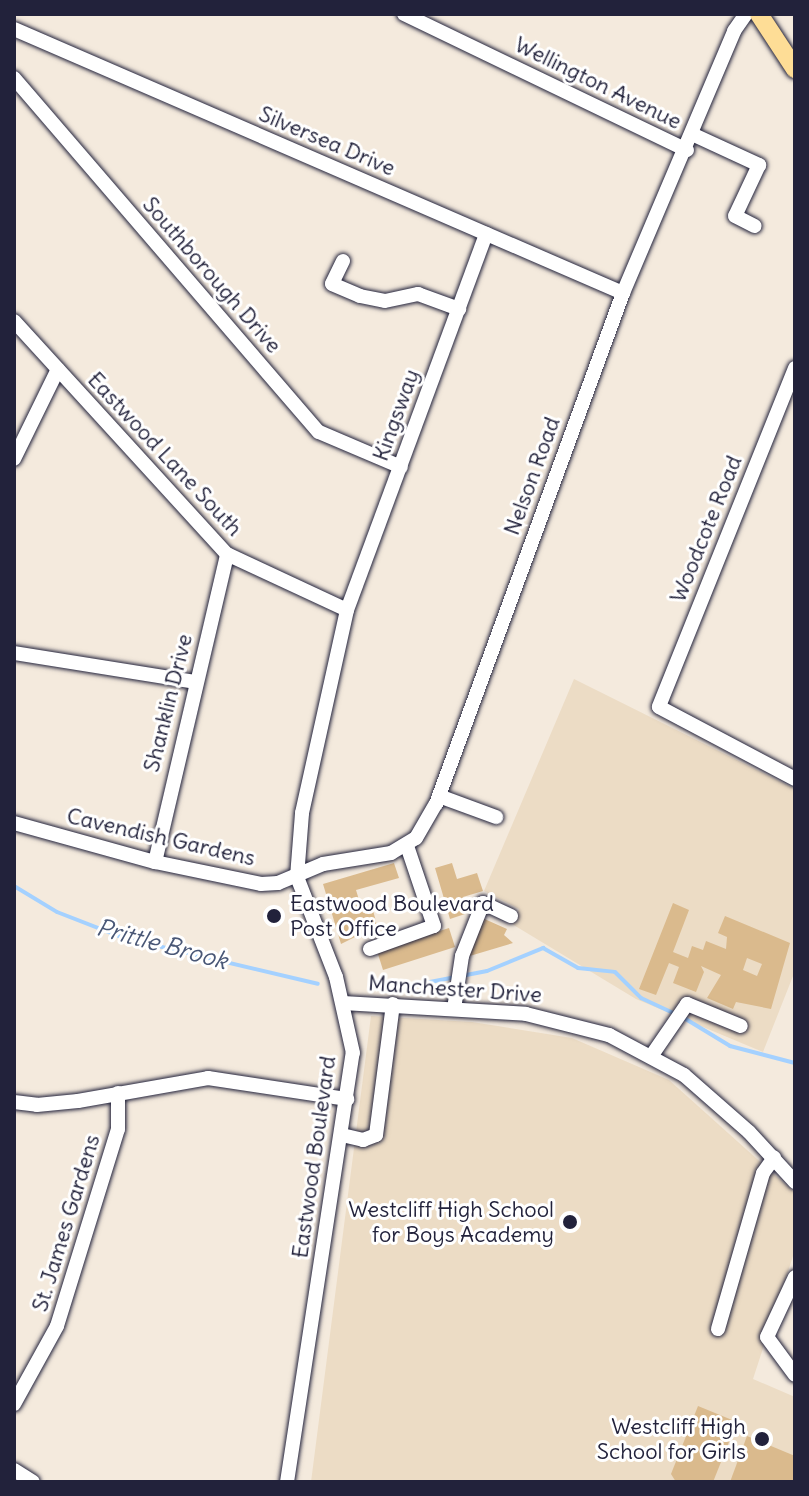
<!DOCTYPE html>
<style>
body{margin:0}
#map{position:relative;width:809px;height:1496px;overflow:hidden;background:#f4eadd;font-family:Delius,sans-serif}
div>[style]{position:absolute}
.built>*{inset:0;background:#ecdcc5}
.stream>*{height:4px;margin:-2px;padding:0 2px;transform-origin:2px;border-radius:2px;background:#a4d1ff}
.building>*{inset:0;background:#daba8d}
.roads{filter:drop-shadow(0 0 2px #22223b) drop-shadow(0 0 2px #22223b)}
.minor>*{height:14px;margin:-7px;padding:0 7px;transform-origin:7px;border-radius:7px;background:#fff}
.major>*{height:18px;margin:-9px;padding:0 9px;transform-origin:9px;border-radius:9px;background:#fedd96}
.dots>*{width:22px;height:22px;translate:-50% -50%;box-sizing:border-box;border:4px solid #fff;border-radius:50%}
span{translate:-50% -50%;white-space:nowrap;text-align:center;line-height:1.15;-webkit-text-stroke:6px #fff;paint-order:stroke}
.street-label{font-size:22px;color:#22223b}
.poi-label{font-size:22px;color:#22223b}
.left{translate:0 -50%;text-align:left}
.right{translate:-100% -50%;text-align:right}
.water-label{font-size:24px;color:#495776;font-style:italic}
.frame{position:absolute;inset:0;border:16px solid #22223b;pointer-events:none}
</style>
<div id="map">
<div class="built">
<i style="clip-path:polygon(574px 679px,795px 789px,795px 971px,763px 1052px,636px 999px,512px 924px,519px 909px,484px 891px)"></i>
<i style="clip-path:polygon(371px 1016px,472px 1022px,572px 1038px,669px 1080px,795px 1193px,795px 1250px,753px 1379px,795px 1397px,795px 1482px,311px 1482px)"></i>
</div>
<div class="stream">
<i style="left:14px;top:886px;width:50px;rotate:31.2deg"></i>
<i style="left:57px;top:912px;width:72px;rotate:21.2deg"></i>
<i style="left:124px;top:938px;width:199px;rotate:13.3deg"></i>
<i style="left:383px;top:991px;width:106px;rotate:-10.9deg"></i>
<i style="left:487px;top:971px;width:61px;rotate:-22.3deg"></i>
<i style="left:543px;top:948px;width:40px;rotate:29.7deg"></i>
<i style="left:578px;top:968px;width:37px;rotate:6deg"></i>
<i style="left:615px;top:972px;width:37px;rotate:45deg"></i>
<i style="left:641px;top:998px;width:38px;rotate:25deg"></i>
<i style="left:684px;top:1018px;width:54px;rotate:31.3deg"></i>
<i style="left:730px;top:1046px;width:67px;rotate:14.7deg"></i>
</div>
<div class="building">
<i style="clip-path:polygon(394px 863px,399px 878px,356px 890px,363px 913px,373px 910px,377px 926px,341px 944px,323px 884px)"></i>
<i style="clip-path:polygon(452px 863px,457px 879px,477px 873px,483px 891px,463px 897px,468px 913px,450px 919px,435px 868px)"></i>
<i style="clip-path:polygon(evenodd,673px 903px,689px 910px,673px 952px,688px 958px,692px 946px,703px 950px,706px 941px,726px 949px,727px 937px,718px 933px,725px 916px,790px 943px,771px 1009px,736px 1002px,733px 1009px,707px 998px,721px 975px,701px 966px,704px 972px,696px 992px,673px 983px,679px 967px,669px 963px,656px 995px,639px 989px,673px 903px,747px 958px,762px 964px,757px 976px,743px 970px,747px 958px)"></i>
<i style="clip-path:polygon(480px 917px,507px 929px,504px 935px,513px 943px,463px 958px)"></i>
<i style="clip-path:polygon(449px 928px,455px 947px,383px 970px,377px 951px)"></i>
<i style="clip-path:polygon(698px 1406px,737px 1422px,713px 1482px,676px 1482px,671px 1474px)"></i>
<i style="clip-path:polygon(747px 1436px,795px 1456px,793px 1482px,730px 1482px)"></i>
</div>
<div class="roads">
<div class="minor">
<i style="left:404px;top:14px;width:314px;rotate:25.7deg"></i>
<i style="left:14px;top:29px;width:664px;rotate:23.44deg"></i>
<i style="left:14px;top:78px;width:467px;rotate:49.3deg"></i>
<i style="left:319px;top:432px;width:89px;rotate:23.1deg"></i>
<i style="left:694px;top:135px;width:72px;rotate:24.8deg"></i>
<i style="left:759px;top:165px;width:56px;rotate:115.2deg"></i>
<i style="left:735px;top:216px;width:22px;rotate:27deg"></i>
<i style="left:343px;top:261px;width:25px;rotate:116deg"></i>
<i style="left:332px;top:284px;width:30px;rotate:23deg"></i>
<i style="left:360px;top:296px;width:25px;rotate:11deg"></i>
<i style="left:385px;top:301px;width:34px;rotate:-12deg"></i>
<i style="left:418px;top:294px;width:44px;rotate:20.1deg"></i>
<i style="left:14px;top:321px;width:316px;rotate:47.6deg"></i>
<i style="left:227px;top:554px;width:132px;rotate:25deg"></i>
<i style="left:795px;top:368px;width:365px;rotate:111.9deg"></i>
<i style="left:659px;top:707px;width:154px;rotate:27.9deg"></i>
<i style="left:14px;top:459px;width:100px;rotate:-63.9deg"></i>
<i style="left:14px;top:653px;width:184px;rotate:9.1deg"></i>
<i style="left:439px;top:796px;width:61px;rotate:20.2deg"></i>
<i style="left:14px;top:823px;width:146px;rotate:15.5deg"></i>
<i style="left:155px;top:862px;width:108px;rotate:11.7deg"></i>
<i style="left:261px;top:884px;width:17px;rotate:-3deg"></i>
<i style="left:278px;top:883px;width:49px;rotate:-22.9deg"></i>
<i style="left:323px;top:864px;width:69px;rotate:-9.2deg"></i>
<i style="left:391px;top:853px;width:29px;rotate:-31deg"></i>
<i style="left:416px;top:838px;width:39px;rotate:-60deg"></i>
<i style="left:436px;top:804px;width:544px;rotate:-69.9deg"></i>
<i style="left:623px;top:293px;width:285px;rotate:-67deg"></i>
<i style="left:734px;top:31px;width:21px;rotate:-55deg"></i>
<i style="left:155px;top:862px;width:316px;rotate:-76.8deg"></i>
<i style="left:370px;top:949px;width:68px;rotate:-19.8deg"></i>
<i style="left:434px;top:926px;width:84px;rotate:-108.6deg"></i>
<i style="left:343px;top:1003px;width:183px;rotate:3.4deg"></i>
<i style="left:526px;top:1014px;width:86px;rotate:14.2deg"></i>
<i style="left:609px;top:1035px;width:85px;rotate:28.1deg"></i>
<i style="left:684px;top:1075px;width:86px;rotate:41.2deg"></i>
<i style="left:749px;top:1132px;width:68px;rotate:47.4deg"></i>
<i style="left:454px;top:1009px;width:54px;rotate:-81.4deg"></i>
<i style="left:462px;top:956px;width:57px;rotate:-68.4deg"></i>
<i style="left:483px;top:903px;width:31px;rotate:25deg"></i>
<i style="left:652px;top:1055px;width:62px;rotate:-55.5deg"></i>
<i style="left:687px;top:1004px;width:58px;rotate:22.2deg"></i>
<i style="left:14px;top:1102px;width:23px;rotate:7deg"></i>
<i style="left:37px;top:1105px;width:41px;rotate:-5.6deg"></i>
<i style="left:78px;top:1101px;width:132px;rotate:-10deg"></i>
<i style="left:208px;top:1078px;width:141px;rotate:8.6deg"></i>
<i style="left:342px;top:1135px;width:22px;rotate:13deg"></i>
<i style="left:363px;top:1140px;width:14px;rotate:-21deg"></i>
<i style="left:376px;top:1135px;width:132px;rotate:-82.6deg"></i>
<i style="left:795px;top:1277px;width:66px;rotate:115deg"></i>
<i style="left:767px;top:1337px;width:47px;rotate:53.6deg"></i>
<i style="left:718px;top:1329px;width:162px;rotate:-73.9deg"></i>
<i style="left:763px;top:1173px;width:19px;rotate:-54deg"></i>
<i style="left:14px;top:1404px;width:89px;rotate:-61.1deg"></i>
<i style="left:57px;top:1326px;width:206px;rotate:-72.8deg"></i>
<i style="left:118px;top:1129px;width:36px;rotate:-90deg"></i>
<i style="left:14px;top:1470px;width:22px;rotate:32deg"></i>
<i style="left:287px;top:1482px;width:434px;rotate:-81.3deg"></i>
<i style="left:353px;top:1053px;width:78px;rotate:-102.6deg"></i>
<i style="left:336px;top:977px;width:107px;rotate:-111.3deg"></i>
<i style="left:297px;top:877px;width:64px;rotate:-85.5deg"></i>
<i style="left:302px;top:813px;width:208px;rotate:-77.5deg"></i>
<i style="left:347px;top:610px;width:401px;rotate:-69.7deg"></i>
</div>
<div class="major">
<i style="left:759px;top:14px;width:66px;rotate:56.8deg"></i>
</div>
</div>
<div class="dots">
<i style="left:274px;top:916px;background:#22223b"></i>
<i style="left:570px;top:1222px;background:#22223b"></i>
<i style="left:762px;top:1439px;background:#22223b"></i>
</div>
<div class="street-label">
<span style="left:598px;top:83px;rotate:26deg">Wellington Avenue</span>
<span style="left:327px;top:141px;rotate:23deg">Silversea Drive</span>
<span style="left:212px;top:275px;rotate:49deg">Southborough Drive</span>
<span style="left:396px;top:415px;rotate:-70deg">Kingsway</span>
<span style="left:165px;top:454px;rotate:47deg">Eastwood Lane South</span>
<span style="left:532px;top:476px;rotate:-70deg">Nelson Road</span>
<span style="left:706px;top:529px;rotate:-68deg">Woodcote Road</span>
<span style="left:168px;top:703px;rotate:-76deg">Shanklin Drive</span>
<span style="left:161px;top:837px;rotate:13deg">Cavendish Gardens</span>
<span style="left:455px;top:989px;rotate:4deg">Manchester Drive</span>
<span style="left:314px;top:1157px;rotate:-82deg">Eastwood Boulevard</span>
<span style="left:66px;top:1223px;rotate:-73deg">St. James Gardens</span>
</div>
<div class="poi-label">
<span class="left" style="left:290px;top:916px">Eastwood Boulevard<br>Post Office</span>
<span class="right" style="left:554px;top:1222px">Westcliff High School<br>for Boys Academy</span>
<span class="right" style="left:746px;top:1439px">Westcliff High<br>School for Girls</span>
</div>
<div class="water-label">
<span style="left:162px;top:944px;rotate:15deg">Prittle Brook</span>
</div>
<div class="frame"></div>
</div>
